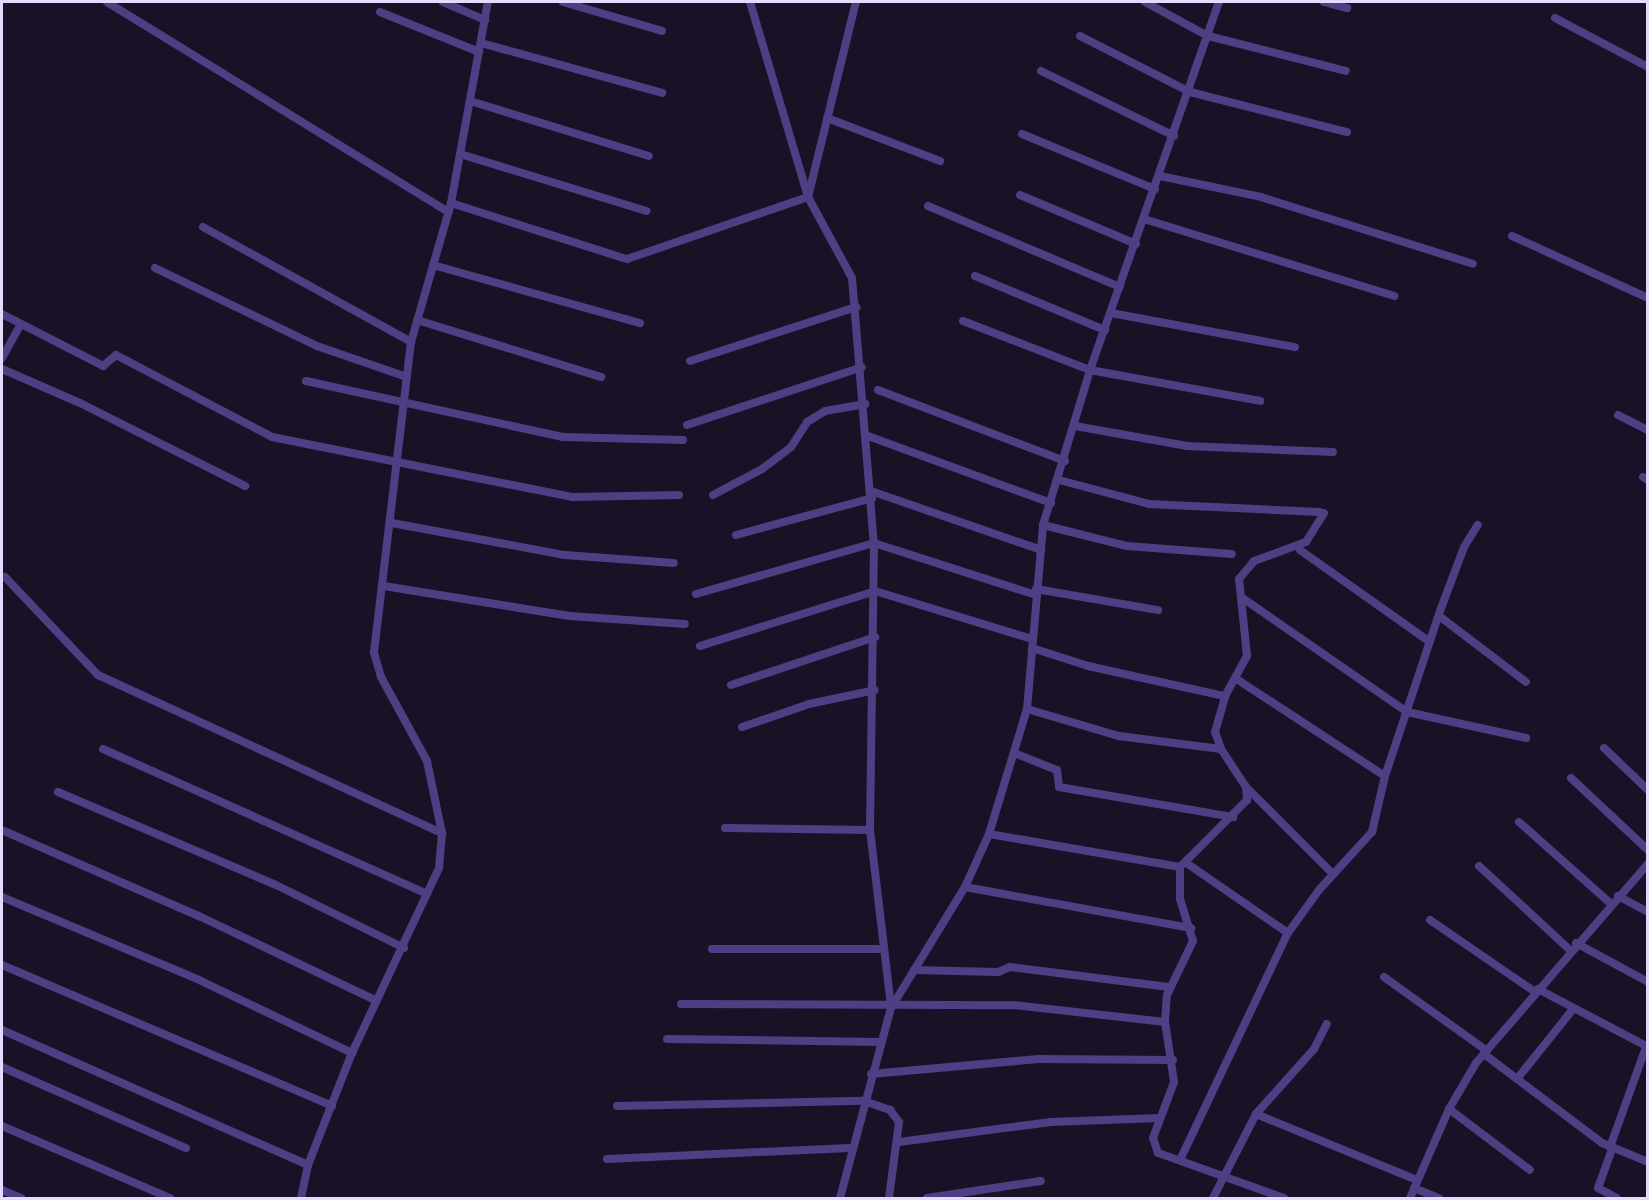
<!DOCTYPE html>
<style>
body{margin:0}
#map{position:relative;width:1649px;height:1200px;overflow:hidden;background:#1a1127;font-family:Lato,sans-serif}
div>[style]{position:absolute}
.street>*{height:8px;margin:-4px;padding:0 4px;transform-origin:4px;border-radius:4px;background:#503e84}
span{translate:-50% -50%;white-space:nowrap;text-align:center;line-height:1.15;-webkit-text-stroke:5px #1a1127;paint-order:stroke}
.frame{position:absolute;inset:0;border:3px solid #e5d9fd;pointer-events:none}
</style>
<div id="map">
<div class="street">
<i style="left:107px;top:2px;width:401px;rotate:31.6deg"></i>
<i style="left:443px;top:2px;width:46px;rotate:23.2deg"></i>
<i style="left:563px;top:2px;width:103px;rotate:16.3deg"></i>
<i style="left:750px;top:2px;width:203px;rotate:73.4deg"></i>
<i style="left:808px;top:197px;width:92px;rotate:61.5deg"></i>
<i style="left:852px;top:278px;width:266px;rotate:85.3deg"></i>
<i style="left:874px;top:543px;width:287px;rotate:90.8deg"></i>
<i style="left:870px;top:830px;width:178px;rotate:83.2deg"></i>
<i style="left:1145px;top:2px;width:72px;rotate:28.4deg"></i>
<i style="left:1208px;top:36px;width:142px;rotate:14.2deg"></i>
<i style="left:1324px;top:2px;width:24px;rotate:15deg"></i>
<i style="left:380px;top:12px;width:107px;rotate:22deg"></i>
<i style="left:1555px;top:18px;width:105px;rotate:27.8deg"></i>
<i style="left:1080px;top:36px;width:123px;rotate:27deg"></i>
<i style="left:1190px;top:92px;width:162px;rotate:14.3deg"></i>
<i style="left:481px;top:43px;width:188px;rotate:15.4deg"></i>
<i style="left:1041px;top:71px;width:148px;rotate:26deg"></i>
<i style="left:470px;top:101px;width:187px;rotate:17.1deg"></i>
<i style="left:827px;top:118px;width:121px;rotate:20.8deg"></i>
<i style="left:1022px;top:134px;width:144px;rotate:22.5deg"></i>
<i style="left:460px;top:154px;width:195px;rotate:17deg"></i>
<i style="left:1160px;top:176px;width:103px;rotate:11.7deg"></i>
<i style="left:1261px;top:197px;width:222px;rotate:17.5deg"></i>
<i style="left:1020px;top:195px;width:126px;rotate:22.9deg"></i>
<i style="left:451px;top:203px;width:185px;rotate:17.7deg"></i>
<i style="left:627px;top:259px;width:191px;rotate:-18.9deg"></i>
<i style="left:808px;top:197px;width:201px;rotate:-76.2deg"></i>
<i style="left:928px;top:206px;width:208px;rotate:22.9deg"></i>
<i style="left:1144px;top:219px;width:262px;rotate:17.1deg"></i>
<i style="left:203px;top:227px;width:238px;rotate:28.9deg"></i>
<i style="left:1512px;top:236px;width:149px;rotate:24.5deg"></i>
<i style="left:433px;top:265px;width:215px;rotate:15.7deg"></i>
<i style="left:155px;top:268px;width:180px;rotate:25.7deg"></i>
<i style="left:317px;top:346px;width:95px;rotate:19deg"></i>
<i style="left:975px;top:276px;width:141px;rotate:22.6deg"></i>
<i style="left:1111px;top:313px;width:187px;rotate:10.5deg"></i>
<i style="left:2px;top:314px;width:114px;rotate:27.2deg"></i>
<i style="left:103px;top:366px;width:17px;rotate:-40deg"></i>
<i style="left:116px;top:355px;width:176px;rotate:27.7deg"></i>
<i style="left:272px;top:437px;width:307px;rotate:11.3deg"></i>
<i style="left:573px;top:497px;width:106px;rotate:-1.1deg"></i>
<i style="left:417px;top:320px;width:193px;rotate:17.2deg"></i>
<i style="left:963px;top:321px;width:136px;rotate:21.1deg"></i>
<i style="left:1090px;top:370px;width:173px;rotate:10.3deg"></i>
<i style="left:2px;top:358px;width:37px;rotate:-61deg"></i>
<i style="left:690px;top:361px;width:175px;rotate:-18deg"></i>
<i style="left:2px;top:369px;width:85px;rotate:23.6deg"></i>
<i style="left:80px;top:403px;width:185px;rotate:26.7deg"></i>
<i style="left:306px;top:381px;width:263px;rotate:12.3deg"></i>
<i style="left:563px;top:437px;width:120px;rotate:1.4deg"></i>
<i style="left:878px;top:390px;width:200px;rotate:20.8deg"></i>
<i style="left:1618px;top:415px;width:34px;rotate:27deg"></i>
<i style="left:687px;top:425px;width:184px;rotate:-18.3deg"></i>
<i style="left:1075px;top:426px;width:114px;rotate:10.1deg"></i>
<i style="left:1187px;top:446px;width:146px;rotate:2.4deg"></i>
<i style="left:868px;top:436px;width:195px;rotate:20.1deg"></i>
<i style="left:1643px;top:477px;width:6px;rotate:31deg"></i>
<i style="left:1059px;top:480px;width:93px;rotate:14.9deg"></i>
<i style="left:1149px;top:504px;width:171px;rotate:2.7deg"></i>
<i style="left:871px;top:491px;width:180px;rotate:19.1deg"></i>
<i style="left:713px;top:495px;width:55px;rotate:-28deg"></i>
<i style="left:762px;top:469px;width:36px;rotate:-37deg"></i>
<i style="left:791px;top:447px;width:30px;rotate:-57deg"></i>
<i style="left:807px;top:422px;width:21px;rotate:-31deg"></i>
<i style="left:825px;top:411px;width:41px;rotate:-9.9deg"></i>
<i style="left:392px;top:523px;width:176px;rotate:10.5deg"></i>
<i style="left:565px;top:555px;width:109px;rotate:4.2deg"></i>
<i style="left:1043px;top:525px;width:87px;rotate:14deg"></i>
<i style="left:1127px;top:546px;width:105px;rotate:4.4deg"></i>
<i style="left:736px;top:535px;width:141px;rotate:-15.2deg"></i>
<i style="left:1300px;top:550px;width:159px;rotate:35.3deg"></i>
<i style="left:5px;top:577px;width:135px;rotate:46.5deg"></i>
<i style="left:98px;top:675px;width:379px;rotate:24.7deg"></i>
<i style="left:384px;top:586px;width:188px;rotate:9.2deg"></i>
<i style="left:570px;top:616px;width:115px;rotate:4deg"></i>
<i style="left:1036px;top:589px;width:124px;rotate:9.8deg"></i>
<i style="left:696px;top:594px;width:185px;rotate:-16deg"></i>
<i style="left:874px;top:543px;width:170px;rotate:17.8deg"></i>
<i style="left:1241px;top:597px;width:202px;rotate:34.7deg"></i>
<i style="left:1407px;top:712px;width:122px;rotate:12.3deg"></i>
<i style="left:1439px;top:616px;width:109px;rotate:37.2deg"></i>
<i style="left:700px;top:646px;width:183px;rotate:-17.4deg"></i>
<i style="left:875px;top:591px;width:164px;rotate:17deg"></i>
<i style="left:1032px;top:648px;width:59px;rotate:17.8deg"></i>
<i style="left:1088px;top:666px;width:140px;rotate:12.4deg"></i>
<i style="left:1235px;top:678px;width:179px;rotate:33.2deg"></i>
<i style="left:731px;top:685px;width:152px;rotate:-18.4deg"></i>
<i style="left:1027px;top:709px;width:96px;rotate:16.4deg"></i>
<i style="left:1119px;top:736px;width:103px;rotate:7.3deg"></i>
<i style="left:742px;top:727px;width:71px;rotate:-18.9deg"></i>
<i style="left:809px;top:704px;width:67px;rotate:-12deg"></i>
<i style="left:1604px;top:748px;width:61px;rotate:43.7deg"></i>
<i style="left:103px;top:749px;width:355px;rotate:24.1deg"></i>
<i style="left:1014px;top:753px;width:46px;rotate:21.6deg"></i>
<i style="left:1057px;top:770px;width:17px;rotate:83deg"></i>
<i style="left:1059px;top:787px;width:177px;rotate:9.8deg"></i>
<i style="left:1571px;top:778px;width:105px;rotate:43.1deg"></i>
<i style="left:1246px;top:787px;width:123px;rotate:45deg"></i>
<i style="left:58px;top:792px;width:235px;rotate:23.1deg"></i>
<i style="left:274px;top:884px;width:145px;rotate:26.2deg"></i>
<i style="left:1519px;top:822px;width:123px;rotate:41.7deg"></i>
<i style="left:725px;top:828px;width:145px;rotate:0.8deg"></i>
<i style="left:4px;top:831px;width:213px;rotate:23.6deg"></i>
<i style="left:199px;top:916px;width:197px;rotate:25.5deg"></i>
<i style="left:989px;top:834px;width:194px;rotate:9.8deg"></i>
<i style="left:1185px;top:862px;width:125px;rotate:34.6deg"></i>
<i style="left:1479px;top:866px;width:124px;rotate:42.7deg"></i>
<i style="left:965px;top:887px;width:230px;rotate:10.3deg"></i>
<i style="left:1618px;top:896px;width:34px;rotate:28deg"></i>
<i style="left:2px;top:897px;width:214px;rotate:22.8deg"></i>
<i style="left:199px;top:980px;width:170px;rotate:25.5deg"></i>
<i style="left:1430px;top:920px;width:127px;rotate:34.4deg"></i>
<i style="left:1576px;top:943px;width:82px;rotate:28.4deg"></i>
<i style="left:712px;top:949px;width:172px"></i>
<i style="left:2px;top:965px;width:359px;rotate:23.1deg"></i>
<i style="left:914px;top:970px;width:84px;rotate:1.4deg"></i>
<i style="left:998px;top:972px;width:13px;rotate:-23deg"></i>
<i style="left:1010px;top:967px;width:160px;rotate:7.2deg"></i>
<i style="left:1384px;top:977px;width:127px;rotate:35.7deg"></i>
<i style="left:1538px;top:989px;width:124px;rotate:27.8deg"></i>
<i style="left:681px;top:1004px;width:333px;rotate:0.2deg"></i>
<i style="left:1014px;top:1005px;width:152px;rotate:6.4deg"></i>
<i style="left:2px;top:1030px;width:334px;rotate:23.8deg"></i>
<i style="left:667px;top:1039px;width:214px;rotate:0.8deg"></i>
<i style="left:1484px;top:1054px;width:148px;rotate:37deg"></i>
<i style="left:1602px;top:1143px;width:50px;rotate:22.4deg"></i>
<i style="left:2px;top:1067px;width:201px;rotate:23.8deg"></i>
<i style="left:871px;top:1074px;width:168px;rotate:-5.1deg"></i>
<i style="left:1038px;top:1059px;width:135px;rotate:0.4deg"></i>
<i style="left:1517px;top:1079px;width:90px;rotate:-51.3deg"></i>
<i style="left:617px;top:1106px;width:247px;rotate:-1.2deg"></i>
<i style="left:864px;top:1101px;width:28px;rotate:19deg"></i>
<i style="left:890px;top:1110px;width:15px;rotate:53deg"></i>
<i style="left:899px;top:1122px;width:77px;rotate:97.5deg"></i>
<i style="left:1449px;top:1109px;width:101px;rotate:37deg"></i>
<i style="left:1256px;top:1114px;width:174px;rotate:22.3deg"></i>
<i style="left:2px;top:1126px;width:183px;rotate:23.2deg"></i>
<i style="left:899px;top:1142px;width:153px;rotate:-7.5deg"></i>
<i style="left:1051px;top:1122px;width:109px;rotate:-2.1deg"></i>
<i style="left:1610px;top:1147px;width:106px;rotate:-70.2deg"></i>
<i style="left:1612px;top:1149px;width:41px;rotate:109.7deg"></i>
<i style="left:1598px;top:1188px;width:21px;rotate:28deg"></i>
<i style="left:607px;top:1159px;width:243px;rotate:-2.6deg"></i>
<i style="left:1180px;top:1160px;width:251px;rotate:-64.6deg"></i>
<i style="left:1288px;top:933px;width:53px;rotate:-54.2deg"></i>
<i style="left:1319px;top:890px;width:79px;rotate:-47.6deg"></i>
<i style="left:1372px;top:832px;width:57px;rotate:-76.9deg"></i>
<i style="left:1385px;top:776px;width:174px;rotate:-71.6deg"></i>
<i style="left:1440px;top:611px;width:68px;rotate:-69.4deg"></i>
<i style="left:1464px;top:547px;width:26px;rotate:-58deg"></i>
<i style="left:1414px;top:1188px;width:27px;rotate:22deg"></i>
<i style="left:2px;top:1190px;width:21px;rotate:23deg"></i>
<i style="left:301px;top:1198px;width:34px;rotate:-78deg"></i>
<i style="left:308px;top:1165px;width:120px;rotate:-68.6deg"></i>
<i style="left:352px;top:1053px;width:204px;rotate:-64.8deg"></i>
<i style="left:439px;top:868px;width:35px;rotate:-85deg"></i>
<i style="left:442px;top:833px;width:74px;rotate:-101.8deg"></i>
<i style="left:427px;top:761px;width:96px;rotate:-118.7deg"></i>
<i style="left:381px;top:677px;width:26px;rotate:-106deg"></i>
<i style="left:374px;top:652px;width:312px;rotate:-83.2deg"></i>
<i style="left:411px;top:342px;width:145px;rotate:-73.9deg"></i>
<i style="left:451px;top:203px;width:204px;rotate:-79.6deg"></i>
<i style="left:840px;top:1198px;width:197px;rotate:-75deg"></i>
<i style="left:891px;top:1008px;width:142px;rotate:-58.6deg"></i>
<i style="left:965px;top:887px;width:58px;rotate:-65.6deg"></i>
<i style="left:989px;top:834px;width:131px;rotate:-73.1deg"></i>
<i style="left:1027px;top:709px;width:185px;rotate:-85deg"></i>
<i style="left:1043px;top:525px;width:162px;rotate:-73.1deg"></i>
<i style="left:1090px;top:370px;width:390px;rotate:-70.7deg"></i>
<i style="left:927px;top:1198px;width:115px;rotate:-8.5deg"></i>
<i style="left:1213px;top:1198px;width:94px;rotate:-62.9deg"></i>
<i style="left:1256px;top:1114px;width:87px;rotate:-48.3deg"></i>
<i style="left:1314px;top:1049px;width:28px;rotate:-63deg"></i>
<i style="left:1284px;top:1198px;width:134px;rotate:-160.3deg"></i>
<i style="left:1158px;top:1153px;width:16px;rotate:-108deg"></i>
<i style="left:1153px;top:1138px;width:60px;rotate:-69.4deg"></i>
<i style="left:1174px;top:1082px;width:61px;rotate:-98.5deg"></i>
<i style="left:1165px;top:1022px;width:27px;rotate:-86deg"></i>
<i style="left:1167px;top:995px;width:60px;rotate:-64.3deg"></i>
<i style="left:1193px;top:941px;width:44px;rotate:-107.2deg"></i>
<i style="left:1180px;top:899px;width:32px;rotate:-90deg"></i>
<i style="left:1180px;top:867px;width:95px;rotate:-45deg"></i>
<i style="left:1247px;top:800px;width:13px;rotate:-94deg"></i>
<i style="left:1246px;top:787px;width:45px;rotate:-123.3deg"></i>
<i style="left:1221px;top:749px;width:18px;rotate:-109deg"></i>
<i style="left:1215px;top:732px;width:37px;rotate:-74deg"></i>
<i style="left:1225px;top:696px;width:46px;rotate:-61.2deg"></i>
<i style="left:1247px;top:656px;width:77px;rotate:-95.9deg"></i>
<i style="left:1239px;top:579px;width:23px;rotate:-50deg"></i>
<i style="left:1254px;top:561px;width:55px;rotate:-20.1deg"></i>
<i style="left:1306px;top:542px;width:34px;rotate:-58deg"></i>
<i style="left:1410px;top:1198px;width:97px;rotate:-66.3deg"></i>
<i style="left:1449px;top:1109px;width:53px;rotate:-59.6deg"></i>
<i style="left:1476px;top:1063px;width:263px;rotate:-49.2deg"></i>
</div>
<div class="frame"></div>
</div>
